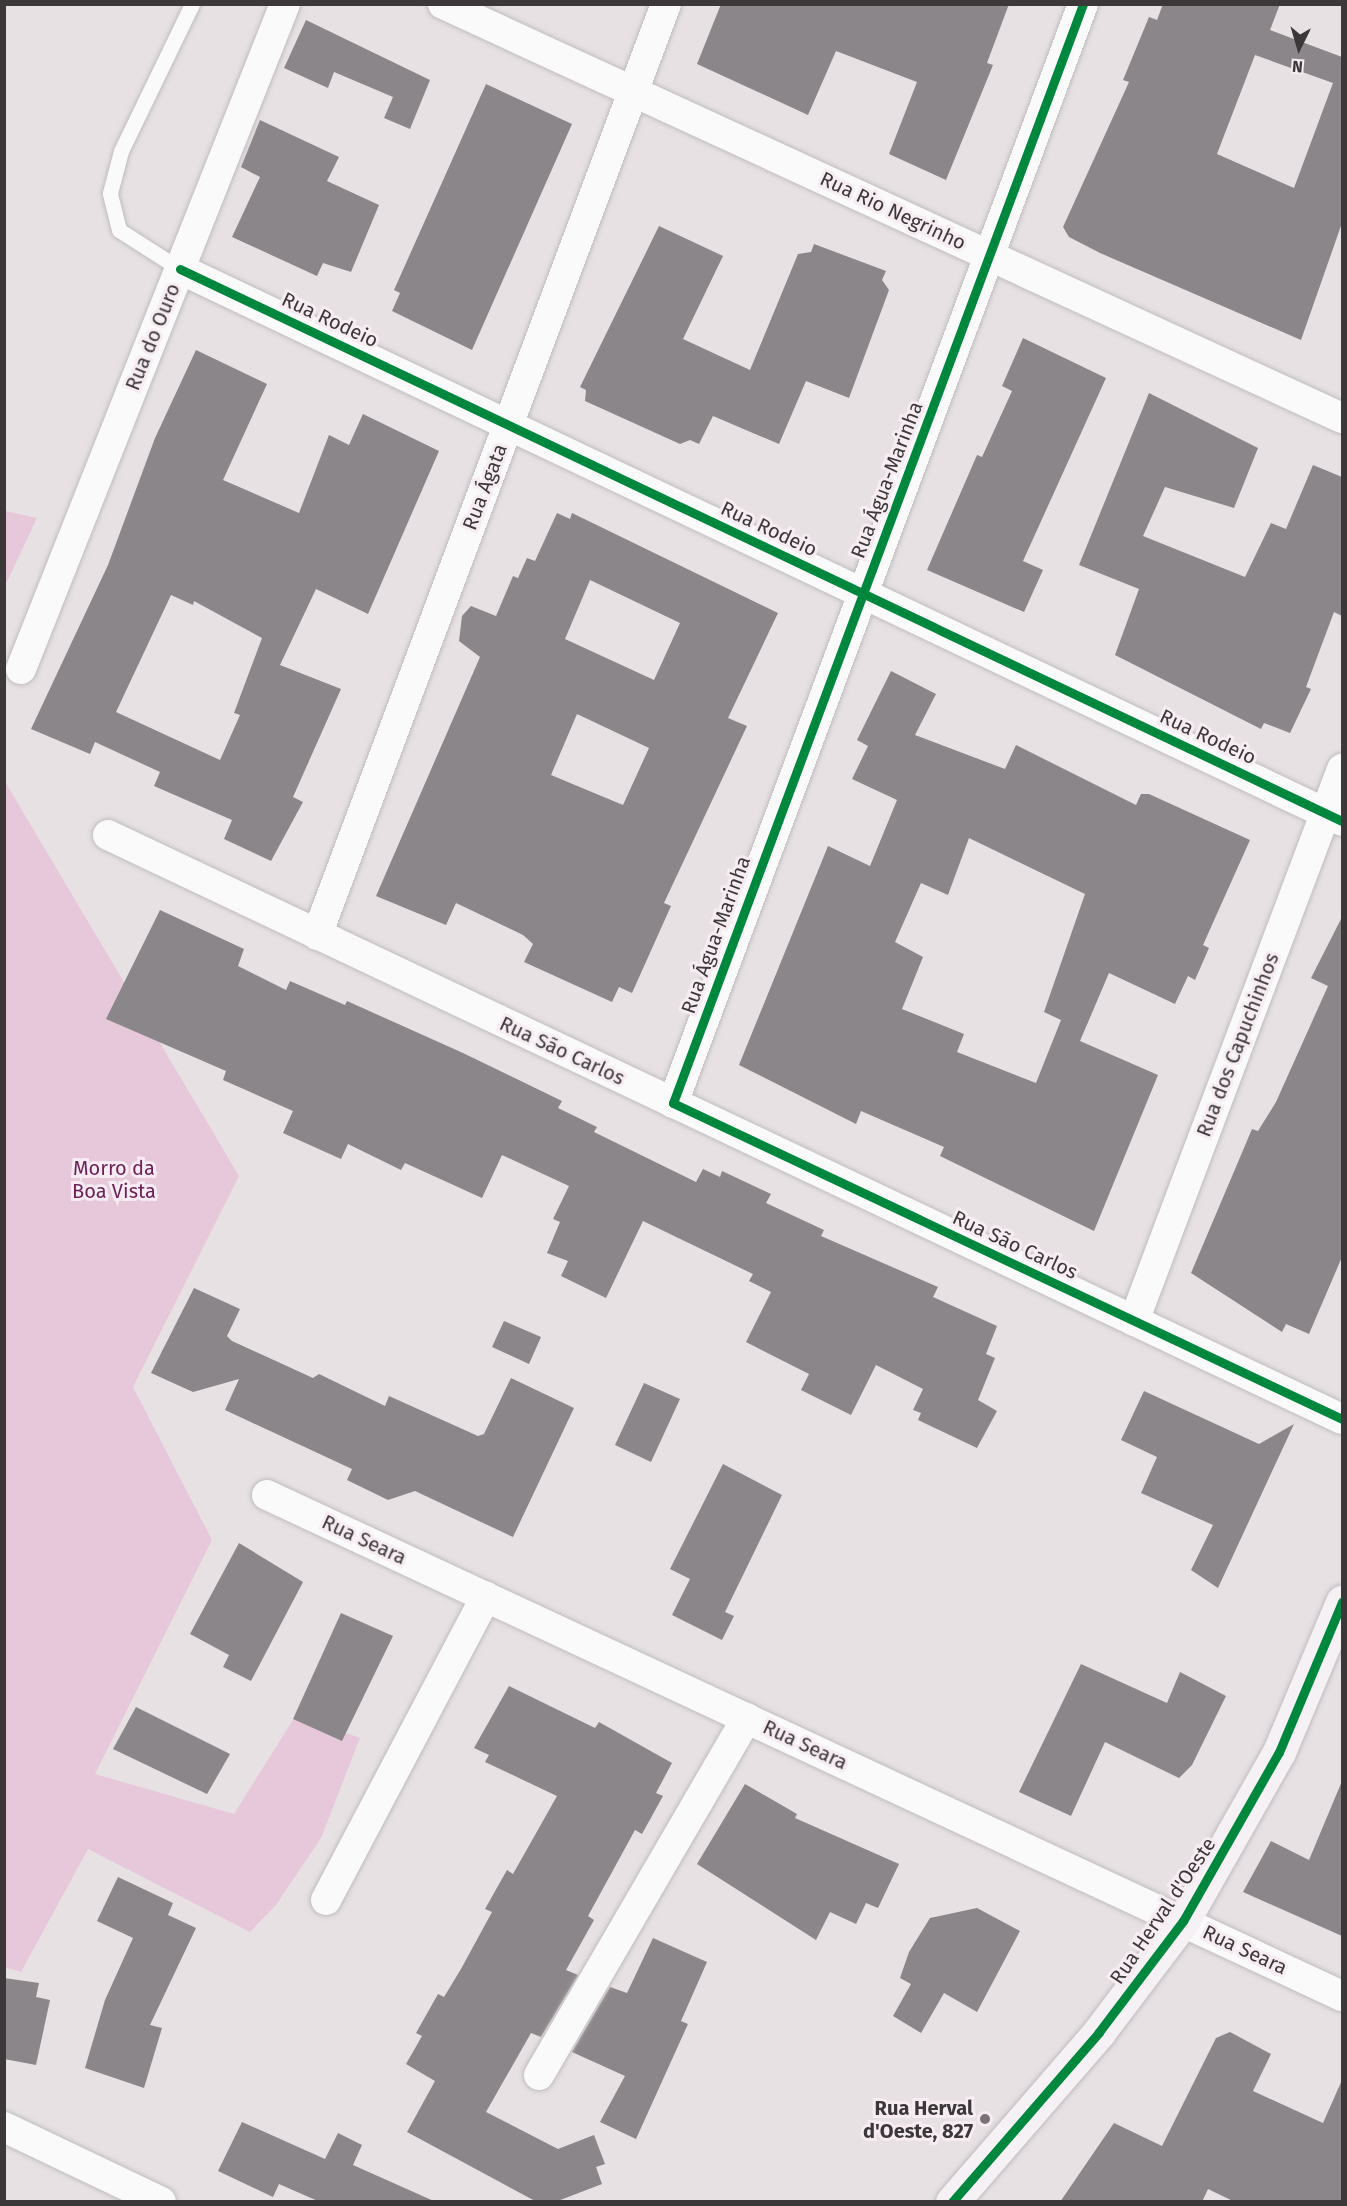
<!DOCTYPE html>
<meta charset="utf-8">
<style>
body{margin:0}
#map{position:relative;width:1347px;height:2206px;overflow:hidden;background:#e7e1e4;font-family:"Fira Sans",sans-serif}
div>[style]{position:absolute}
.green>*{inset:0;background:#e6c8da}
.building>*{inset:0;background:#8b8689}
.roads{filter:drop-shadow(0 0 2px #c0bcbf) drop-shadow(0 0 2px #c0bcbf)}
.lane>*{height:15px;margin:-7.5px;padding:0 7.5px;transform-origin:7.5px;border-radius:7.5px;background:#fbfafb}
.street>*{height:30px;margin:-15px;padding:0 15px;transform-origin:15px;border-radius:15px;background:#fbfafb}
.primary>*{height:33px;margin:-16.5px;padding:0 16.5px;transform-origin:16.5px;border-radius:16.5px;background:#f5f1f4}
.cycleway>*{height:9px;margin:-4.5px;padding:0 4.5px;transform-origin:4.5px;border-radius:4.5px;background:#00873e}
.dots>*{width:16px;height:16px;translate:-50% -50%;box-sizing:border-box;border:3px solid #f6ecf2;border-radius:50%}
span{translate:-50% -50%;white-space:nowrap;text-align:center;line-height:1.15;-webkit-text-stroke:6px #f6ecf2;paint-order:stroke}
.street-label{font-size:20px;color:#3c383a}
.park-label{font-size:20px;color:#6e1f58}
.poi-label{font-size:20px;color:#3c383a;font-weight:700}
.right{translate:-100% -50%;text-align:right}
.frame{position:absolute;inset:0;border:6px solid #3c383a;pointer-events:none}
.north{position:absolute;left:1269px;top:18px;width:60px;height:60px;-webkit-text-stroke:4px #f6ecf2;paint-order:stroke;rotate:185deg;font-size:16px;font-weight:700;line-height:24px;text-align:center;color:#3c383a}
.north::after{content:'';display:block;margin:auto;width:21px;height:27px;background:#3c383a;clip-path:polygon(50% 0,100% 100%,50% 72%,0 100%)}
</style>
<div id="map">
<div class="green">
<i style="clip-path:polygon(5px 511px,37px 518px,5px 586px,4px 511px)"></i>
<i style="clip-path:polygon(4px 780px,239px 1176px,133px 1387px,212px 1540px,95px 1774px,234px 1814px,296px 1715px,360px 1738px,321px 1838px,276px 1905px,250px 1932px,88px 1849px,21px 1972px,4px 1967px)"></i>
</div>
<div class="building">
<i style="clip-path:polygon(721px 4px,1009px 4px,987px 63px,993px 65px,946px 180px,889px 154px,917px 82px,836px 51px,808px 115px,697px 64px)"></i>
<i style="clip-path:polygon(evenodd,1163px 4px,1280px 4px,1270px 30px,1342px 57px,1342px 223px,1301px 340px,1100px 253px,1069px 237px,1063px 227px,1129px 82px,1123px 80px,1149px 17px,1157px 20px,1163px 4px,1255px 55px,1333px 83px,1294px 188px,1217px 154px,1255px 55px)"></i>
<i style="clip-path:polygon(306px 20px,430px 80px,410px 129px,384px 118px,393px 97px,334px 72px,328px 88px,284px 68px)"></i>
<i style="clip-path:polygon(486px 84px,572px 124px,472px 350px,392px 311px,400px 293px,394px 290px)"></i>
<i style="clip-path:polygon(260px 120px,339px 157px,327px 181px,379px 205px,351px 272px,323px 263px,317px 276px,232px 237px,260px 177px,241px 167px)"></i>
<i style="clip-path:polygon(659px 226px,723px 256px,683px 339px,750px 370px,798px 254px,811px 252px,814px 244px,886px 271px,882px 280px,889px 290px,849px 398px,806px 381px,779px 444px,713px 416px,699px 444px,690px 440px,680px 444px,585px 401px,586px 390px,580px 387px)"></i>
<i style="clip-path:polygon(1023px 338px,1106px 378px,1023px 561px,1043px 570px,1024px 612px,927px 570px,977px 455px,982px 457px,1012px 391px,1002px 386px)"></i>
<i style="clip-path:polygon(evenodd,196px 350px,267px 384px,223px 480px,299px 513px,329px 435px,349px 445px,363px 414px,439px 451px,368px 614px,316px 589px,280px 665px,341px 689px,293px 797px,303px 802px,271px 861px,224px 839px,232px 820px,154px 786px,160px 772px,95px 742px,90px 754px,31px 729px,108px 565px,155px 438px,196px 350px,171px 595px,193px 605px,194px 601px,262px 638px,234px 713px,240px 715px,220px 760px,116px 712px,171px 595px)"></i>
<i style="clip-path:polygon(1149px 393px,1258px 448px,1234px 508px,1165px 487px,1143px 536px,1245px 577px,1271px 523px,1286px 529px,1313px 465px,1342px 477px,1342px 616px,1334px 612px,1306px 687px,1311px 689px,1290px 733px,1264px 723px,1261px 729px,1115px 655px,1139px 589px,1079px 565px)"></i>
<i style="clip-path:polygon(evenodd,557px 513px,570px 519px,572px 513px,778px 613px,728px 718px,747px 726px,664px 903px,671px 906px,632px 993px,619px 987px,612px 1002px,524px 962px,533px 944px,523px 935px,456px 903px,446px 925px,376px 896px,480px 657px,459px 641px,462px 616px,471px 606px,496px 616px,513px 576px,518px 578px,527px 558px,535px 561px,557px 513px,590px 580px,680px 623px,654px 680px,565px 639px,590px 580px,557px 513px,577px 714px,649px 748px,623px 805px,551px 775px,577px 714px)"></i>
<i style="clip-path:polygon(evenodd,891px 671px,936px 694px,915px 735px,1005px 769px,1016px 745px,1136px 805px,1141px 794px,1149px 794px,1250px 840px,1203px 945px,1209px 948px,1195px 980px,1188px 976px,1175px 1004px,1109px 973px,1080px 1041px,1158px 1075px,1094px 1231px,940px 1156px,944px 1147px,861px 1111px,856px 1124px,739px 1065px,828px 846px,870px 866px,897px 800px,852px 779px,868px 746px,857px 740px,891px 671px,969px 838px,1085px 894px,1044px 1012px,1061px 1020px,1036px 1083px,957px 1052px,964px 1034px,902px 1009px,923px 957px,895px 942px,921px 883px,948px 895px,969px 838px)"></i>
<i style="clip-path:polygon(160px 910px,244px 949px,238px 966px,286px 990px,290px 981px,345px 1005px,347px 1001px,463px 1053px,562px 1101px,558px 1108px,597px 1127px,594px 1132px,696px 1182px,703px 1169px,720px 1177px,722px 1171px,771px 1194px,766px 1203px,824px 1230px,821px 1236px,938px 1287px,933px 1297px,997px 1326px,986px 1354px,995px 1358px,978px 1400px,997px 1411px,977px 1448px,918px 1420px,921px 1413px,913px 1410px,923px 1389px,876px 1365px,851px 1415px,801px 1390px,809px 1374px,746px 1342px,771px 1292px,749px 1281px,753px 1274px,643px 1221px,606px 1298px,561px 1276px,568px 1261px,547px 1253px,560px 1222px,553px 1219px,569px 1186px,502px 1155px,482px 1198px,405px 1163px,401px 1170px,348px 1144px,341px 1159px,283px 1133px,293px 1111px,223px 1080px,226px 1071px,106px 1019px)"></i>
<i style="clip-path:polygon(1342px 917px,1342px 1257px,1309px 1334px,1286px 1324px,1282px 1332px,1191px 1273px,1252px 1129px,1258px 1131px,1276px 1102px,1328px 986px,1311px 978px)"></i>
<i style="clip-path:polygon(194px 1288px,240px 1309px,227px 1336px,232px 1341px,313px 1378px,319px 1374px,385px 1406px,389px 1396px,478px 1436px,484px 1434px,511px 1378px,574px 1408px,513px 1537px,415px 1491px,388px 1500px,347px 1480px,352px 1469px,225px 1410px,239px 1379px,193px 1392px,151px 1373px)"></i>
<i style="clip-path:polygon(504px 1321px,541px 1337px,529px 1364px,492px 1347px)"></i>
<i style="clip-path:polygon(644px 1383px,680px 1399px,651px 1462px,615px 1445px)"></i>
<i style="clip-path:polygon(1144px 1391px,1259px 1444px,1294px 1424px,1218px 1588px,1191px 1570px,1213px 1525px,1141px 1493px,1157px 1457px,1121px 1440px)"></i>
<i style="clip-path:polygon(723px 1464px,782px 1495px,725px 1612px,734px 1616px,722px 1640px,672px 1615px,690px 1579px,670px 1569px)"></i>
<i style="clip-path:polygon(239px 1543px,303px 1582px,251px 1681px,223px 1667px,229px 1655px,190px 1634px)"></i>
<i style="clip-path:polygon(341px 1613px,393px 1636px,342px 1741px,293px 1719px)"></i>
<i style="clip-path:polygon(1081px 1664px,1167px 1703px,1180px 1672px,1226px 1696px,1192px 1765px,1179px 1778px,1105px 1742px,1071px 1816px,1019px 1792px)"></i>
<i style="clip-path:polygon(509px 1686px,595px 1728px,599px 1722px,672px 1763px,656px 1793px,663px 1796px,642px 1834px,635px 1830px,588px 1916px,594px 1920px,566px 1970px,578px 1975px,541px 2037px,531px 2033px,486px 2112px,558px 2149px,594px 2135px,605px 2164px,596px 2167px,602px 2184px,555px 2202px,537px 2202px,407px 2132px,435px 2081px,406px 2064px,422px 2036px,416px 2033px,438px 1994px,444px 1997px,461px 1969px,492px 1912px,485px 1909px,507px 1870px,513px 1874px,557px 1796px,485px 1762px,489px 1755px,474px 1748px)"></i>
<i style="clip-path:polygon(136px 1707px,230px 1754px,207px 1794px,113px 1749px)"></i>
<i style="clip-path:polygon(1342px 1781px,1342px 1936px,1243px 1892px,1271px 1841px,1309px 1860px)"></i>
<i style="clip-path:polygon(745px 1784px,797px 1814px,795px 1818px,899px 1864px,878px 1908px,866px 1903px,856px 1924px,830px 1912px,816px 1940px,697px 1864px)"></i>
<i style="clip-path:polygon(118px 1877px,173px 1903px,168px 1915px,196px 1928px,150px 2025px,162px 2028px,144px 2088px,85px 2068px,105px 2000px,133px 1938px,97px 1921px)"></i>
<i style="clip-path:polygon(977px 1908px,1020px 1931px,977px 2012px,944px 1993px,921px 2033px,893px 2016px,911px 1984px,900px 1978px,909px 1952px,930px 1918px)"></i>
<i style="clip-path:polygon(653px 1938px,707px 1962px,681px 2021px,688px 2024px,636px 2139px,600px 2122px,625px 2076px,572px 2052px,610px 1987px,627px 1993px)"></i>
<i style="clip-path:polygon(4px 1978px,39px 1983px,36px 1997px,50px 2000px,36px 2065px,4px 2059px)"></i>
<i style="clip-path:polygon(1230px 2032px,1271px 2054px,1253px 2091px,1323px 2123px,1342px 2080px,1342px 2202px,1235px 2202px,1208px 2189px,1202px 2202px,1060px 2202px,1114px 2123px,1162px 2146px,1216px 2038px)"></i>
<i style="clip-path:polygon(242px 2122px,325px 2159px,338px 2133px,362px 2145px,353px 2165px,436px 2202px,320px 2202px,279px 2184px,273px 2197px,218px 2171px)"></i>
</div>
<div class="roads">
<div class="lane">
<i style="left:180px;top:269px;width:72px;rotate:-147.4deg"></i>
<i style="left:119px;top:230px;width:38px;rotate:-104deg"></i>
<i style="left:110px;top:193px;width:43px;rotate:-75.3deg"></i>
<i style="left:121px;top:151px;width:163px;rotate:-64.2deg"></i>
</div>
<div class="street">
<i style="left:443px;top:4px;width:990px;rotate:24.73deg"></i>
<i style="left:180px;top:269px;width:1286px;rotate:25.41deg"></i>
<i style="left:21px;top:669px;width:715px;rotate:-68.35deg"></i>
<i style="left:108px;top:835px;width:1365px;rotate:25.33deg"></i>
<i style="left:317px;top:935px;width:994px;rotate:-69.45deg"></i>
<i style="left:673px;top:1103px;width:1173px;rotate:-69.54deg"></i>
<i style="left:1134px;top:1321px;width:590px;rotate:-69.35deg"></i>
<i style="left:267px;top:1495px;width:1186px;rotate:24.99deg"></i>
<i style="left:326px;top:1900px;width:343px;rotate:-62.2deg"></i>
<i style="left:539px;top:2075px;width:413px;rotate:-59.8deg"></i>
<i style="left:4px;top:2127px;width:174px;rotate:25.5deg"></i>
</div>
<div class="primary">
<i style="left:952px;top:2202px;width:225px;rotate:-49.1deg"></i>
<i style="left:1099px;top:2032px;width:139px;rotate:-52.9deg"></i>
<i style="left:1183px;top:1921px;width:194px;rotate:-60.4deg"></i>
<i style="left:1279px;top:1752px;width:163px;rotate:-67.2deg"></i>
</div>
</div>
<div class="cycleway">
<i style="left:1083px;top:4px;width:1173px;rotate:110.46deg"></i>
<i style="left:673px;top:1103px;width:740px;rotate:25.28deg"></i>
<i style="left:180px;top:269px;width:1286px;rotate:25.41deg"></i>
<i style="left:952px;top:2202px;width:225px;rotate:-49.1deg"></i>
<i style="left:1099px;top:2032px;width:139px;rotate:-52.9deg"></i>
<i style="left:1183px;top:1921px;width:194px;rotate:-60.4deg"></i>
<i style="left:1279px;top:1752px;width:163px;rotate:-67.2deg"></i>
</div>
<div class="dots">
<i style="left:985px;top:2119px;background:#787376"></i>
</div>
<div class="street-label">
<span style="left:893px;top:211px;rotate:25deg">Rua Rio Negrinho</span>
<span style="left:330px;top:320px;rotate:25deg">Rua Rodeio</span>
<span style="left:153px;top:337px;rotate:-68deg">Rua do Ouro</span>
<span style="left:887px;top:480px;rotate:-69deg">Rua Água-Marinha</span>
<span style="left:485px;top:487px;rotate:-69deg">Rua Ágata</span>
<span style="left:769px;top:529px;rotate:25deg">Rua Rodeio</span>
<span style="left:1208px;top:737px;rotate:25deg">Rua Rodeio</span>
<span style="left:716px;top:935px;rotate:-70deg">Rua Água-Marinha</span>
<span style="left:1238px;top:1045px;rotate:-69deg">Rua dos Capuchinhos</span>
<span style="left:562px;top:1051px;rotate:25deg">Rua São Carlos</span>
<span style="left:1015px;top:1245px;rotate:25deg">Rua São Carlos</span>
<span style="left:364px;top:1540px;rotate:25deg">Rua Seara</span>
<span style="left:805px;top:1745px;rotate:25deg">Rua Seara</span>
<span style="left:1163px;top:1911px;rotate:-56deg">Rua Herval d'Oeste</span>
<span style="left:1245px;top:1950px;rotate:25deg">Rua Seara</span>
</div>
<div class="park-label">
<span style="left:114px;top:1180px">Morro da<br>Boa Vista</span>
</div>
<div class="poi-label">
<span class="right" style="left:973px;top:2120px">Rua Herval<br>d'Oeste, 827</span>
</div>
<div class="frame"></div>
<div class="north">N</div>
</div>
